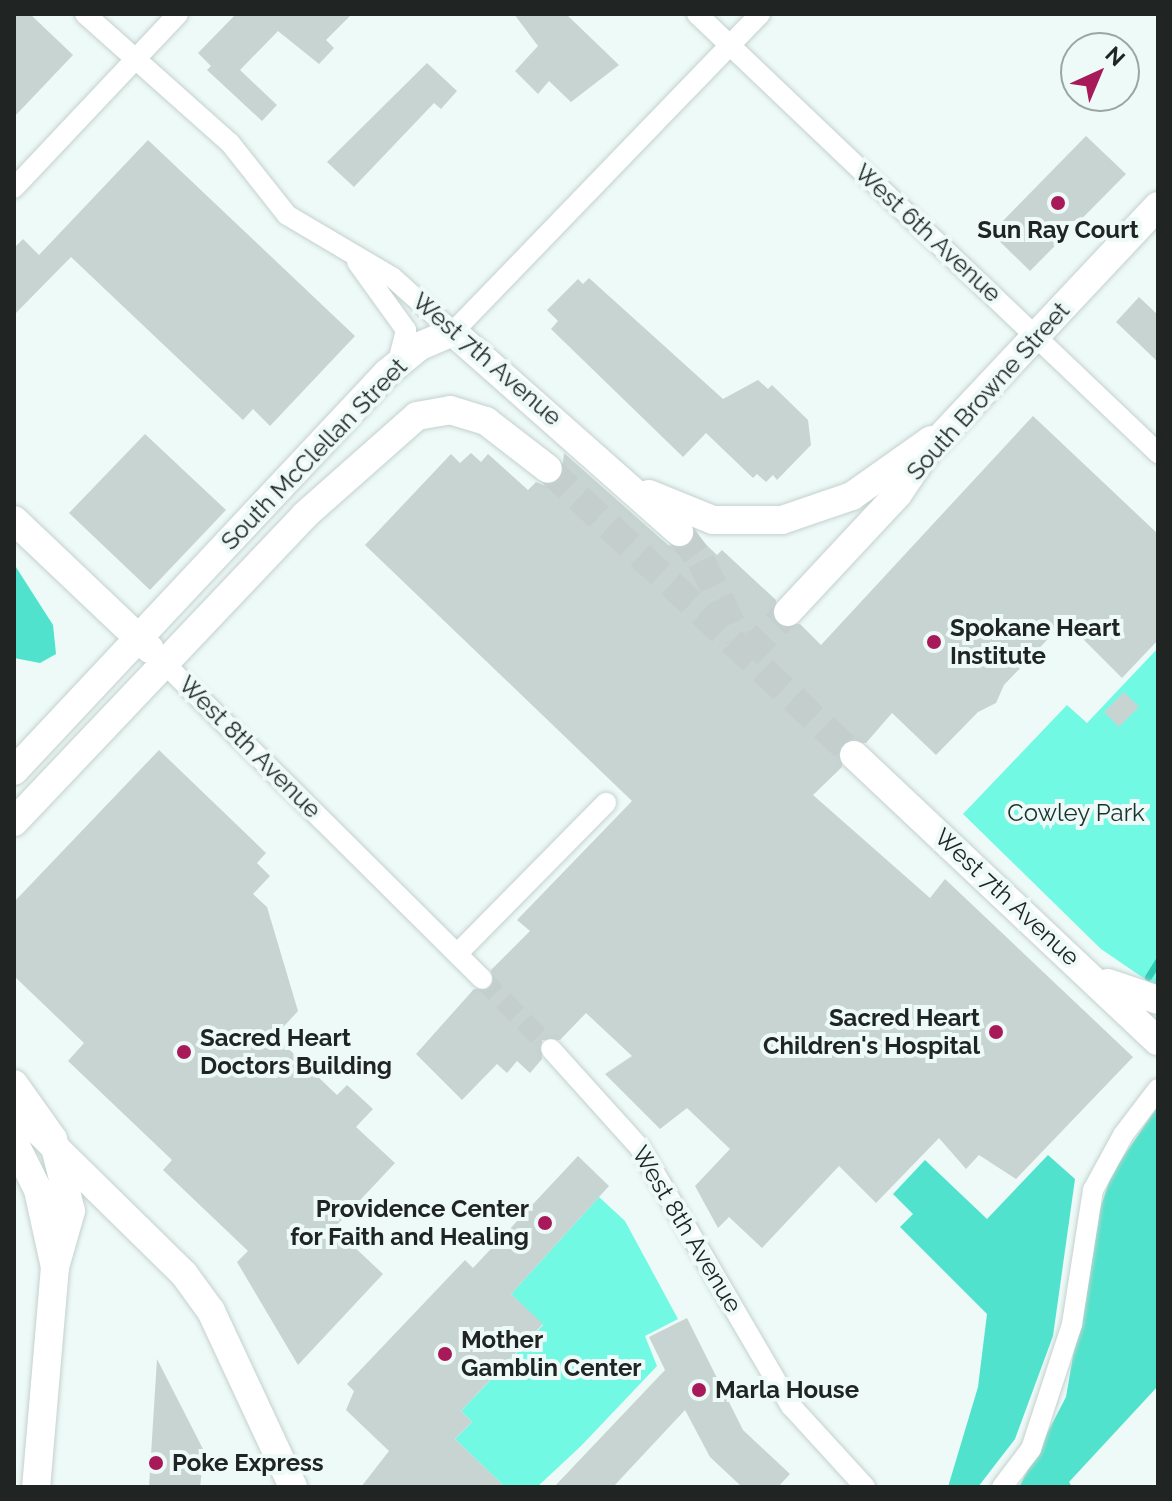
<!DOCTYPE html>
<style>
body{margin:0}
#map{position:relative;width:1172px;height:1501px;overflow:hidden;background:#edfaf7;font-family:Raleway,sans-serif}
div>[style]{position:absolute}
.green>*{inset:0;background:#71f9e3}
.forest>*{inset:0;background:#50e2cc}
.stream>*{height:7px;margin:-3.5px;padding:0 3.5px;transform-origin:3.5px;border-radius:3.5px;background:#30ccb6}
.building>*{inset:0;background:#c7d4d1}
.street-tunnel>*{height:20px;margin-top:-10px;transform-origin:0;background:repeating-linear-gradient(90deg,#c4cfcd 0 20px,transparent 0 30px)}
.secondary-tunnel>*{height:28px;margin-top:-14px;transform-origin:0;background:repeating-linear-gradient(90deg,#c4cfcd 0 28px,transparent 0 42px)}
.roads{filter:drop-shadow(0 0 2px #c4d1ce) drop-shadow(0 0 2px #c4d1ce)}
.street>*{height:20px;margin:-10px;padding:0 10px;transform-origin:10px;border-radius:10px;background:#fff}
.secondary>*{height:28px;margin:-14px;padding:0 14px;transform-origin:14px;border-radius:14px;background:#fff}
.dots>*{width:22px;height:22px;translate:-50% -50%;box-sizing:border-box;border:4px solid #edfaf7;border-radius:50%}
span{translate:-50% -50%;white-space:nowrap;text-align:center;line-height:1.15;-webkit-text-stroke:8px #edfaf7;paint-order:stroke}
.poi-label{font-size:24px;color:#202524;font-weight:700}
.left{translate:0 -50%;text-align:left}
.right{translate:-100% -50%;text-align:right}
.street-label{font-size:24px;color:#202524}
.park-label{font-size:24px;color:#1a322d}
.frame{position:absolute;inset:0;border:16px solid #202524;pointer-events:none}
.north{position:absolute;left:1060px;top:32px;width:80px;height:80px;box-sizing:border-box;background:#edfaf7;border:2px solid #9ba5a3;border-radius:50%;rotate:44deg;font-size:22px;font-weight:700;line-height:32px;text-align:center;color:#202524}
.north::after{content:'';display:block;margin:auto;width:28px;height:36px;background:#a81959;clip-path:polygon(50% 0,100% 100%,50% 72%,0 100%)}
</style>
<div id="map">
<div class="green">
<i style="clip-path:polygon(1158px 648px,1158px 988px,1101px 949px,963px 814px,1067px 705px,1087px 723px)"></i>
<i style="clip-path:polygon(599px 1197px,625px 1221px,678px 1319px,645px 1336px,657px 1366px,581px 1446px,537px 1487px,505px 1487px,455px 1439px,472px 1422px,461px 1411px,543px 1325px,511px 1294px)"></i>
</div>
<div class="forest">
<i style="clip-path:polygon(14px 564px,53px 625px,56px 654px,40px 663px,14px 658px)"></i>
<i style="clip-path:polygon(1158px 1106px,1158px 1386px,1069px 1482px,1072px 1487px,1019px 1487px,1066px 1397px,1096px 1221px,1112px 1173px)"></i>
<i style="clip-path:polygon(1048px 1155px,1075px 1179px,1053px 1336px,1015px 1439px,978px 1487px,948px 1487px,978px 1387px,987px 1314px,900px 1227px,913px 1214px,893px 1194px,925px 1160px,987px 1219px)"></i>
</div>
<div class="stream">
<i style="left:1148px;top:977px;width:19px;rotate:-58deg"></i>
</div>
<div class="building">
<i style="clip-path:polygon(14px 14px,30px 14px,73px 55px,14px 117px)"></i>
<i style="clip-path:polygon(236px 14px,352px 14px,326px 40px,334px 48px,319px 64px,278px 31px,240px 70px,277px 105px,262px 121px,207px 70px,211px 66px,198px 53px)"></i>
<i style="clip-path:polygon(514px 14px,566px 14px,619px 65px,571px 102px,549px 81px,538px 94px,515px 71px,538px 46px)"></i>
<i style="clip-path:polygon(427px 63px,457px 91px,441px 109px,434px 103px,354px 187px,327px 162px)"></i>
<i style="clip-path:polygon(1086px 136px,1126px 174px,1030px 271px,991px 233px)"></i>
<i style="clip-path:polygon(148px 140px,355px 336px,270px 426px,253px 409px,243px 420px,71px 257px,14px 315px,14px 248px,23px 239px,39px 255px)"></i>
<i style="clip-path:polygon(589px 278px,723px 399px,758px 380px,768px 389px,772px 385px,808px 420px,811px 445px,777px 480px,773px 475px,766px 482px,757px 474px,753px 478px,706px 433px,683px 457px,551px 329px,558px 321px,547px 310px,578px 279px,583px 284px)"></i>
<i style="clip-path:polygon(1139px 297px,1158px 315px,1158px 362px,1116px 322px)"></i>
<i style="clip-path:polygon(1033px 416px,1158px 534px,1158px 640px,1122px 678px,1065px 621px,1004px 685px,996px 703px,978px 712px,936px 755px,892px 713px,866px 743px,842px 743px,842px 767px,813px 795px,930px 898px,945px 879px,1133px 1057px,1016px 1179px,979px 1155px,966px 1169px,939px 1138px,876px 1203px,839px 1166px,762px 1248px,729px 1217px,718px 1228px,695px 1186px,730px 1149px,687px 1108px,660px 1129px,605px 1074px,632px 1056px,586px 1013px,560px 1040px,542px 1040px,542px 1059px,530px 1073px,517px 1061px,507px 1073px,497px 1064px,462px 1100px,416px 1054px,474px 989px,492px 988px,491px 970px,530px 931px,517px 920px,632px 801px,365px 545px,451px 454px,460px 463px,471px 453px,481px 462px,488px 454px,528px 490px,536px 482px,546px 486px,561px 480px,564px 453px,668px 545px,685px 548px,696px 535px,717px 555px,722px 550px,776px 600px,776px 624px,800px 624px,821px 645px)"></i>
<i style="clip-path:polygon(145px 434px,226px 510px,150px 590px,69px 513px)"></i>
<i style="clip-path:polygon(1124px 692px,1139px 707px,1119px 727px,1104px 712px)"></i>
<i style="clip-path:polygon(159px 750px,266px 853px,257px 863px,270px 876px,253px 894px,267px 907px,298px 1011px,275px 1036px,337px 1095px,347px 1085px,373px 1109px,356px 1127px,395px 1163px,334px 1228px,383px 1274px,298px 1365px,237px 1262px,248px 1251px,163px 1170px,172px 1160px,68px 1061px,84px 1043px,14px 976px,14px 902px)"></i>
<i style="clip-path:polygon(578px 1156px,609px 1186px,511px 1294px,543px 1324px,461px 1411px,472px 1422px,455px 1439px,505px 1487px,361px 1487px,389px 1451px,346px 1410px,354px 1391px,347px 1384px,465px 1260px,473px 1268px)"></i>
<i style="clip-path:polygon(687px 1318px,743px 1430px,790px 1474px,778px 1487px,742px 1487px,710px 1457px,685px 1410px,613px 1487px,554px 1487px,665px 1370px,649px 1337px)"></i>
<i style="clip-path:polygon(157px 1359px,204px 1451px,200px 1487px,149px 1487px)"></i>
</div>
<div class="street-tunnel">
<i style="left:482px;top:979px;width:98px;rotate:45.4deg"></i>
</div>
<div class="secondary-tunnel">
<i style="left:548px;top:469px;width:419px;rotate:43.1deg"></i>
<i style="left:679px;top:532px;width:36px;rotate:53deg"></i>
<i style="left:701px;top:561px;width:85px;rotate:64deg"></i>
<i style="left:747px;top:655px;width:59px;rotate:-46.4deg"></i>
</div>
<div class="roads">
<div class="street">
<i style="left:85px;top:14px;width:194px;rotate:41.7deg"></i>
<i style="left:230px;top:143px;width:92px;rotate:51.6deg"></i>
<i style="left:287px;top:215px;width:122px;rotate:30.6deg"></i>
<i style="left:392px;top:277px;width:82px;rotate:42deg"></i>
<i style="left:453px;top:332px;width:442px;rotate:-46deg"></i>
<i style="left:697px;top:14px;width:637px;rotate:43.6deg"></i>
<i style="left:14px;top:188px;width:239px;rotate:-46.7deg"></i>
<i style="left:357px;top:262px;width:84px;rotate:54.2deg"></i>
<i style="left:406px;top:330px;width:34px;rotate:104deg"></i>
<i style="left:165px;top:664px;width:447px;rotate:44.8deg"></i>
<i style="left:458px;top:953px;width:211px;rotate:-45.4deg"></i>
<i style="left:551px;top:1049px;width:133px;rotate:48deg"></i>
<i style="left:640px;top:1148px;width:299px;rotate:59.7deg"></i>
<i style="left:791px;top:1406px;width:110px;rotate:47.6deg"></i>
<i style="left:1002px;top:1487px;width:48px;rotate:-52.7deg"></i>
<i style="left:1031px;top:1449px;width:132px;rotate:-71.8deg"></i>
<i style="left:1072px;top:1324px;width:136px;rotate:-81.1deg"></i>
<i style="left:1093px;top:1190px;width:63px;rotate:-61.4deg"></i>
<i style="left:1123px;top:1135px;width:58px;rotate:-52.7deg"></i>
</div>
<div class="secondary">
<i style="left:649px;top:494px;width:69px;rotate:22.1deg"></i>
<i style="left:713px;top:520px;width:69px"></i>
<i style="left:782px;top:520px;width:74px;rotate:-18.9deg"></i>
<i style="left:852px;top:496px;width:97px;rotate:-35.3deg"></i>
<i style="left:14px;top:520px;width:187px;rotate:43.5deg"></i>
<i style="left:788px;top:612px;width:161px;rotate:-47deg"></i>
<i style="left:898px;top:494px;width:48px;rotate:-56deg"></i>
<i style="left:925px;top:454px;width:340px;rotate:-46.8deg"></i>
<i style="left:854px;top:755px;width:417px;rotate:43.3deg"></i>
<i style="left:14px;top:771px;width:545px;rotate:-46.86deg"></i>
<i style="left:387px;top:373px;width:43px;rotate:-39.3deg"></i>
<i style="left:420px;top:346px;width:36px;rotate:-23deg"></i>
<i style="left:453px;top:332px;width:302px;rotate:41.5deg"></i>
<i style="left:14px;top:822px;width:423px;rotate:-46.5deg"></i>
<i style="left:305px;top:515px;width:149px;rotate:-41.5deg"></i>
<i style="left:417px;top:416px;width:34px;rotate:-10deg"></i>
<i style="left:450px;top:410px;width:38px;rotate:17deg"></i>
<i style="left:486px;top:421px;width:78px;rotate:37.7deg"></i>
<i style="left:1108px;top:983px;width:53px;rotate:18.8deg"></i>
<i style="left:14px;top:1084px;width:67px;rotate:54.7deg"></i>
<i style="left:53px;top:1139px;width:74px;rotate:76deg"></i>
<i style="left:71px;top:1211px;width:58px;rotate:105.9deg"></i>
<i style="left:55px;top:1267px;width:221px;rotate:94.9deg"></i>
<i style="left:14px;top:1107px;width:238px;rotate:44.5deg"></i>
<i style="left:184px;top:1274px;width:46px;rotate:53.9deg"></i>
<i style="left:211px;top:1311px;width:194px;rotate:65deg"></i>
<i style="left:14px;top:1142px;width:54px;rotate:63.4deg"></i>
<i style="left:38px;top:1190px;width:79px;rotate:77.6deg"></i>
</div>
</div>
<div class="dots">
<i style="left:1058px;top:203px;background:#a81959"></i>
<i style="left:934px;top:642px;background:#a81959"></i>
<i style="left:996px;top:1032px;background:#a81959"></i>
<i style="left:184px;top:1052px;background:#a81959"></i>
<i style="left:545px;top:1223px;background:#a81959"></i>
<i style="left:445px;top:1354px;background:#a81959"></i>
<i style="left:699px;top:1390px;background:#a81959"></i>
<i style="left:156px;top:1463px;background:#a81959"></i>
</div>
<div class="poi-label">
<span style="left:1058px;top:230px">Sun Ray Court</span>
<span class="left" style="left:950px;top:642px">Spokane Heart<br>Institute</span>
<span class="right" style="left:980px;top:1032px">Sacred Heart<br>Children's Hospital</span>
<span class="left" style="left:200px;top:1052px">Sacred Heart<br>Doctors Building</span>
<span class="right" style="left:529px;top:1223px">Providence Center<br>for Faith and Healing</span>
<span class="left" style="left:461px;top:1354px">Mother<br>Gamblin Center</span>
<span class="left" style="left:715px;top:1390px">Marla House</span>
<span class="left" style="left:172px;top:1463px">Poke Express</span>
</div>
<div class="street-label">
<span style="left:928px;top:233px;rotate:43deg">West 6th Avenue</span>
<span style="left:487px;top:359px;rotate:41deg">West 7th Avenue</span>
<span style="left:988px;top:391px;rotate:-48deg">South Browne Street</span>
<span style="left:314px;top:454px;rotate:-46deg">South McClellan Street</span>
<span style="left:250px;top:747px;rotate:45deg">West 8th Avenue</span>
<span style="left:1007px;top:897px;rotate:43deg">West 7th Avenue</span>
<span style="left:687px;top:1229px;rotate:59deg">West 8th Avenue</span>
</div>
<div class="park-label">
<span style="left:1076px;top:813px">Cowley Park</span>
</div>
<div class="frame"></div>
<div class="north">N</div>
</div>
